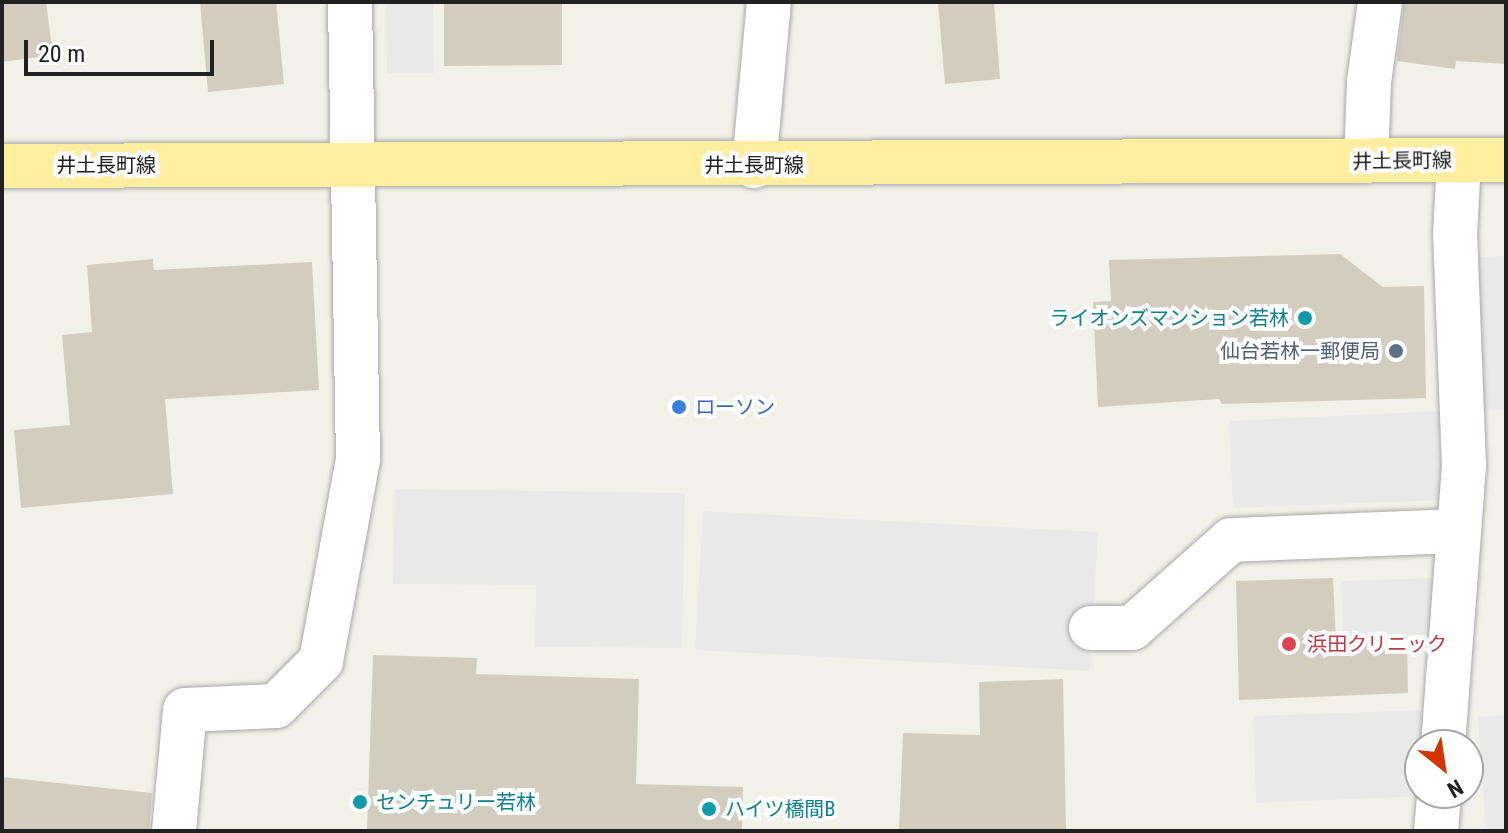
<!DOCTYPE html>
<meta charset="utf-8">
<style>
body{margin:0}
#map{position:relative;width:1508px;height:833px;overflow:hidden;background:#f2f1e8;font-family:"Roboto Condensed","Noto Sans JP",sans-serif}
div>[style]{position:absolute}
.parking>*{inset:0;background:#e9e9e9}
.building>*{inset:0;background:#d3cdc0}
.roads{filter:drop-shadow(0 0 2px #a8a8a8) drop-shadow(0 0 2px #a8a8a8)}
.minor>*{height:44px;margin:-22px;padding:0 22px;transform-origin:22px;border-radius:22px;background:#fff}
.major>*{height:44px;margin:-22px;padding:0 22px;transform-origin:22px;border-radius:22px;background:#ffeea0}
.dots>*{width:22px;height:22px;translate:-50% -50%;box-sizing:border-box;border:4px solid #fff;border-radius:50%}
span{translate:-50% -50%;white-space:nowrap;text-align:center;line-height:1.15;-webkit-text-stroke:8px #fff;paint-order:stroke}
.street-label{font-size:20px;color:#212121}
.culture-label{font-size:20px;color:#0d838f}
.right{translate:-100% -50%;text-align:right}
.left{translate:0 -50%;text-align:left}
.service-label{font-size:20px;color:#4e5e75}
.shop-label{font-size:20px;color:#366cbe}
.health-label{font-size:20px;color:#be3a42}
.frame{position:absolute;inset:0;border:4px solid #212121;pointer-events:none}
.north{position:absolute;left:1404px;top:729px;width:80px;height:80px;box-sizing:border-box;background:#fff;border:2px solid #a6a6a6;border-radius:50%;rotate:150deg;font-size:22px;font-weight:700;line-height:32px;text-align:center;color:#212121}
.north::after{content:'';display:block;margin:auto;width:28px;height:36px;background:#d33500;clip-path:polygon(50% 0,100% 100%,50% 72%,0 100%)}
.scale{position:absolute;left:24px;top:40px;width:190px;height:36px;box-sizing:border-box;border:4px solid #212121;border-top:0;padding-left:10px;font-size:24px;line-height:28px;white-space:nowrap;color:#212121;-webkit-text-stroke:6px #fff;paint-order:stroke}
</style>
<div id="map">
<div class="parking">
<i style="clip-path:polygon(386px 2px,433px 2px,434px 73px,387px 73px)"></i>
<i style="clip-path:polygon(1506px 256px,1506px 410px,1482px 411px,1478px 257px)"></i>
<i style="clip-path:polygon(1439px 411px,1442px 500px,1233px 508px,1229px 421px)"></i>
<i style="clip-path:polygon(395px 489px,685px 493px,682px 648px,535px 647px,536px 585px,393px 584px)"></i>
<i style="clip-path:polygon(703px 511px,1098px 532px,1090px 671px,695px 650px)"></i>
<i style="clip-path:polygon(1438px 578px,1439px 634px,1343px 638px,1341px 581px)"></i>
<i style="clip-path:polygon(1425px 710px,1426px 745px,1420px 745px,1420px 793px,1428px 796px,1256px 803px,1253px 716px)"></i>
<i style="clip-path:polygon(1506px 715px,1506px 831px,1486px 831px,1478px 717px)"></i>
</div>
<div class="building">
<i style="clip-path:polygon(2px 2px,46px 2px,53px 55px,2px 62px)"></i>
<i style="clip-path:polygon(200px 2px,276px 2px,284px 84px,208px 92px)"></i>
<i style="clip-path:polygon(444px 2px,562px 2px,562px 65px,444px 66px)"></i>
<i style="clip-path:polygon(938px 2px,994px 2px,1000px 79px,945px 84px)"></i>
<i style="clip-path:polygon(1404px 2px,1506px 2px,1506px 64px,1456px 61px,1455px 69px,1397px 61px)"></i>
<i style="clip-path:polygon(1340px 254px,1383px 287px,1424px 286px,1426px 398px,1222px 404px,1219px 399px,1098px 407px,1093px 302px,1111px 301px,1109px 260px)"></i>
<i style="clip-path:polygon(153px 259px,154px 270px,312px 262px,319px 390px,165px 399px,173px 494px,21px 508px,14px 430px,70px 425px,62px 335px,92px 332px,87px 265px)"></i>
<i style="clip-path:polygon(1333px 578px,1336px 642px,1407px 639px,1408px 693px,1239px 700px,1236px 581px)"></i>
<i style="clip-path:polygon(373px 655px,477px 658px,476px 674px,639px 679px,636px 784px,743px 787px,742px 831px,367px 831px)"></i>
<i style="clip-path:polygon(1063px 679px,1066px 831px,899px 831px,903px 733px,980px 735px,979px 682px)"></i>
<i style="clip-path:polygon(2px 777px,152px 793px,149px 831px,2px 831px)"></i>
</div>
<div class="roads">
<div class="minor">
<i style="left:1366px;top:161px;width:79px;rotate:-87.8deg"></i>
<i style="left:1369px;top:82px;width:81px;rotate:-82.2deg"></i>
<i style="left:754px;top:166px;width:165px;rotate:-84.8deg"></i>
<i style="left:1091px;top:628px;width:41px"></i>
<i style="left:1132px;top:628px;width:132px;rotate:-41.6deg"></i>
<i style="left:1231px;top:540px;width:228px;rotate:-2.3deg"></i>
<i style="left:1443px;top:745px;width:280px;rotate:-85.7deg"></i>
<i style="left:1464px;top:466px;width:231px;rotate:-92.2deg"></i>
<i style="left:1455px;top:235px;width:75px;rotate:-86.9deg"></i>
<i style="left:174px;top:831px;width:121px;rotate:-84.8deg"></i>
<i style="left:185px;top:710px;width:91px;rotate:-2.5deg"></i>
<i style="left:276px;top:706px;width:64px;rotate:-45deg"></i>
<i style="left:321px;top:661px;width:204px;rotate:-79.6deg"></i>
<i style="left:358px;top:460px;width:458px;rotate:-91deg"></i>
<i style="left:1436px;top:831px;width:38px;rotate:-85deg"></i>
</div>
<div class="major">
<i style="left:2px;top:166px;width:1504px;rotate:-0.23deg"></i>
</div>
</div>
<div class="dots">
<i style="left:1305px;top:318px;background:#0f9aa8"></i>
<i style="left:1396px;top:351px;background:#5c6f8a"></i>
<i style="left:679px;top:407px;background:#3f7fe0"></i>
<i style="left:1289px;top:644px;background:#e0444e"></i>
<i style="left:360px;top:802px;background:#0f9aa8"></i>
<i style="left:709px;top:809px;background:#0f9aa8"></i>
</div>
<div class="street-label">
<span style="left:1402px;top:161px;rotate:-1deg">井土長町線</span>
<span style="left:106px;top:165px">井土長町線</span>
<span style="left:754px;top:165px">井土長町線</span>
</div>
<div class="culture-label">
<span class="right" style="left:1289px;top:318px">ライオンズマンション若林</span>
<span class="left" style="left:376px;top:802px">センチュリー若林</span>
<span class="left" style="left:725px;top:809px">ハイツ橋間B</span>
</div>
<div class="service-label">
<span class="right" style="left:1380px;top:351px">仙台若林一郵便局</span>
</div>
<div class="shop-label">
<span class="left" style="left:695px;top:407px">ローソン</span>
</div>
<div class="health-label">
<span class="left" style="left:1307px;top:644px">浜田クリニック</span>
</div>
<div class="frame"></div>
<div class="north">N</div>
<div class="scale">20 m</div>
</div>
